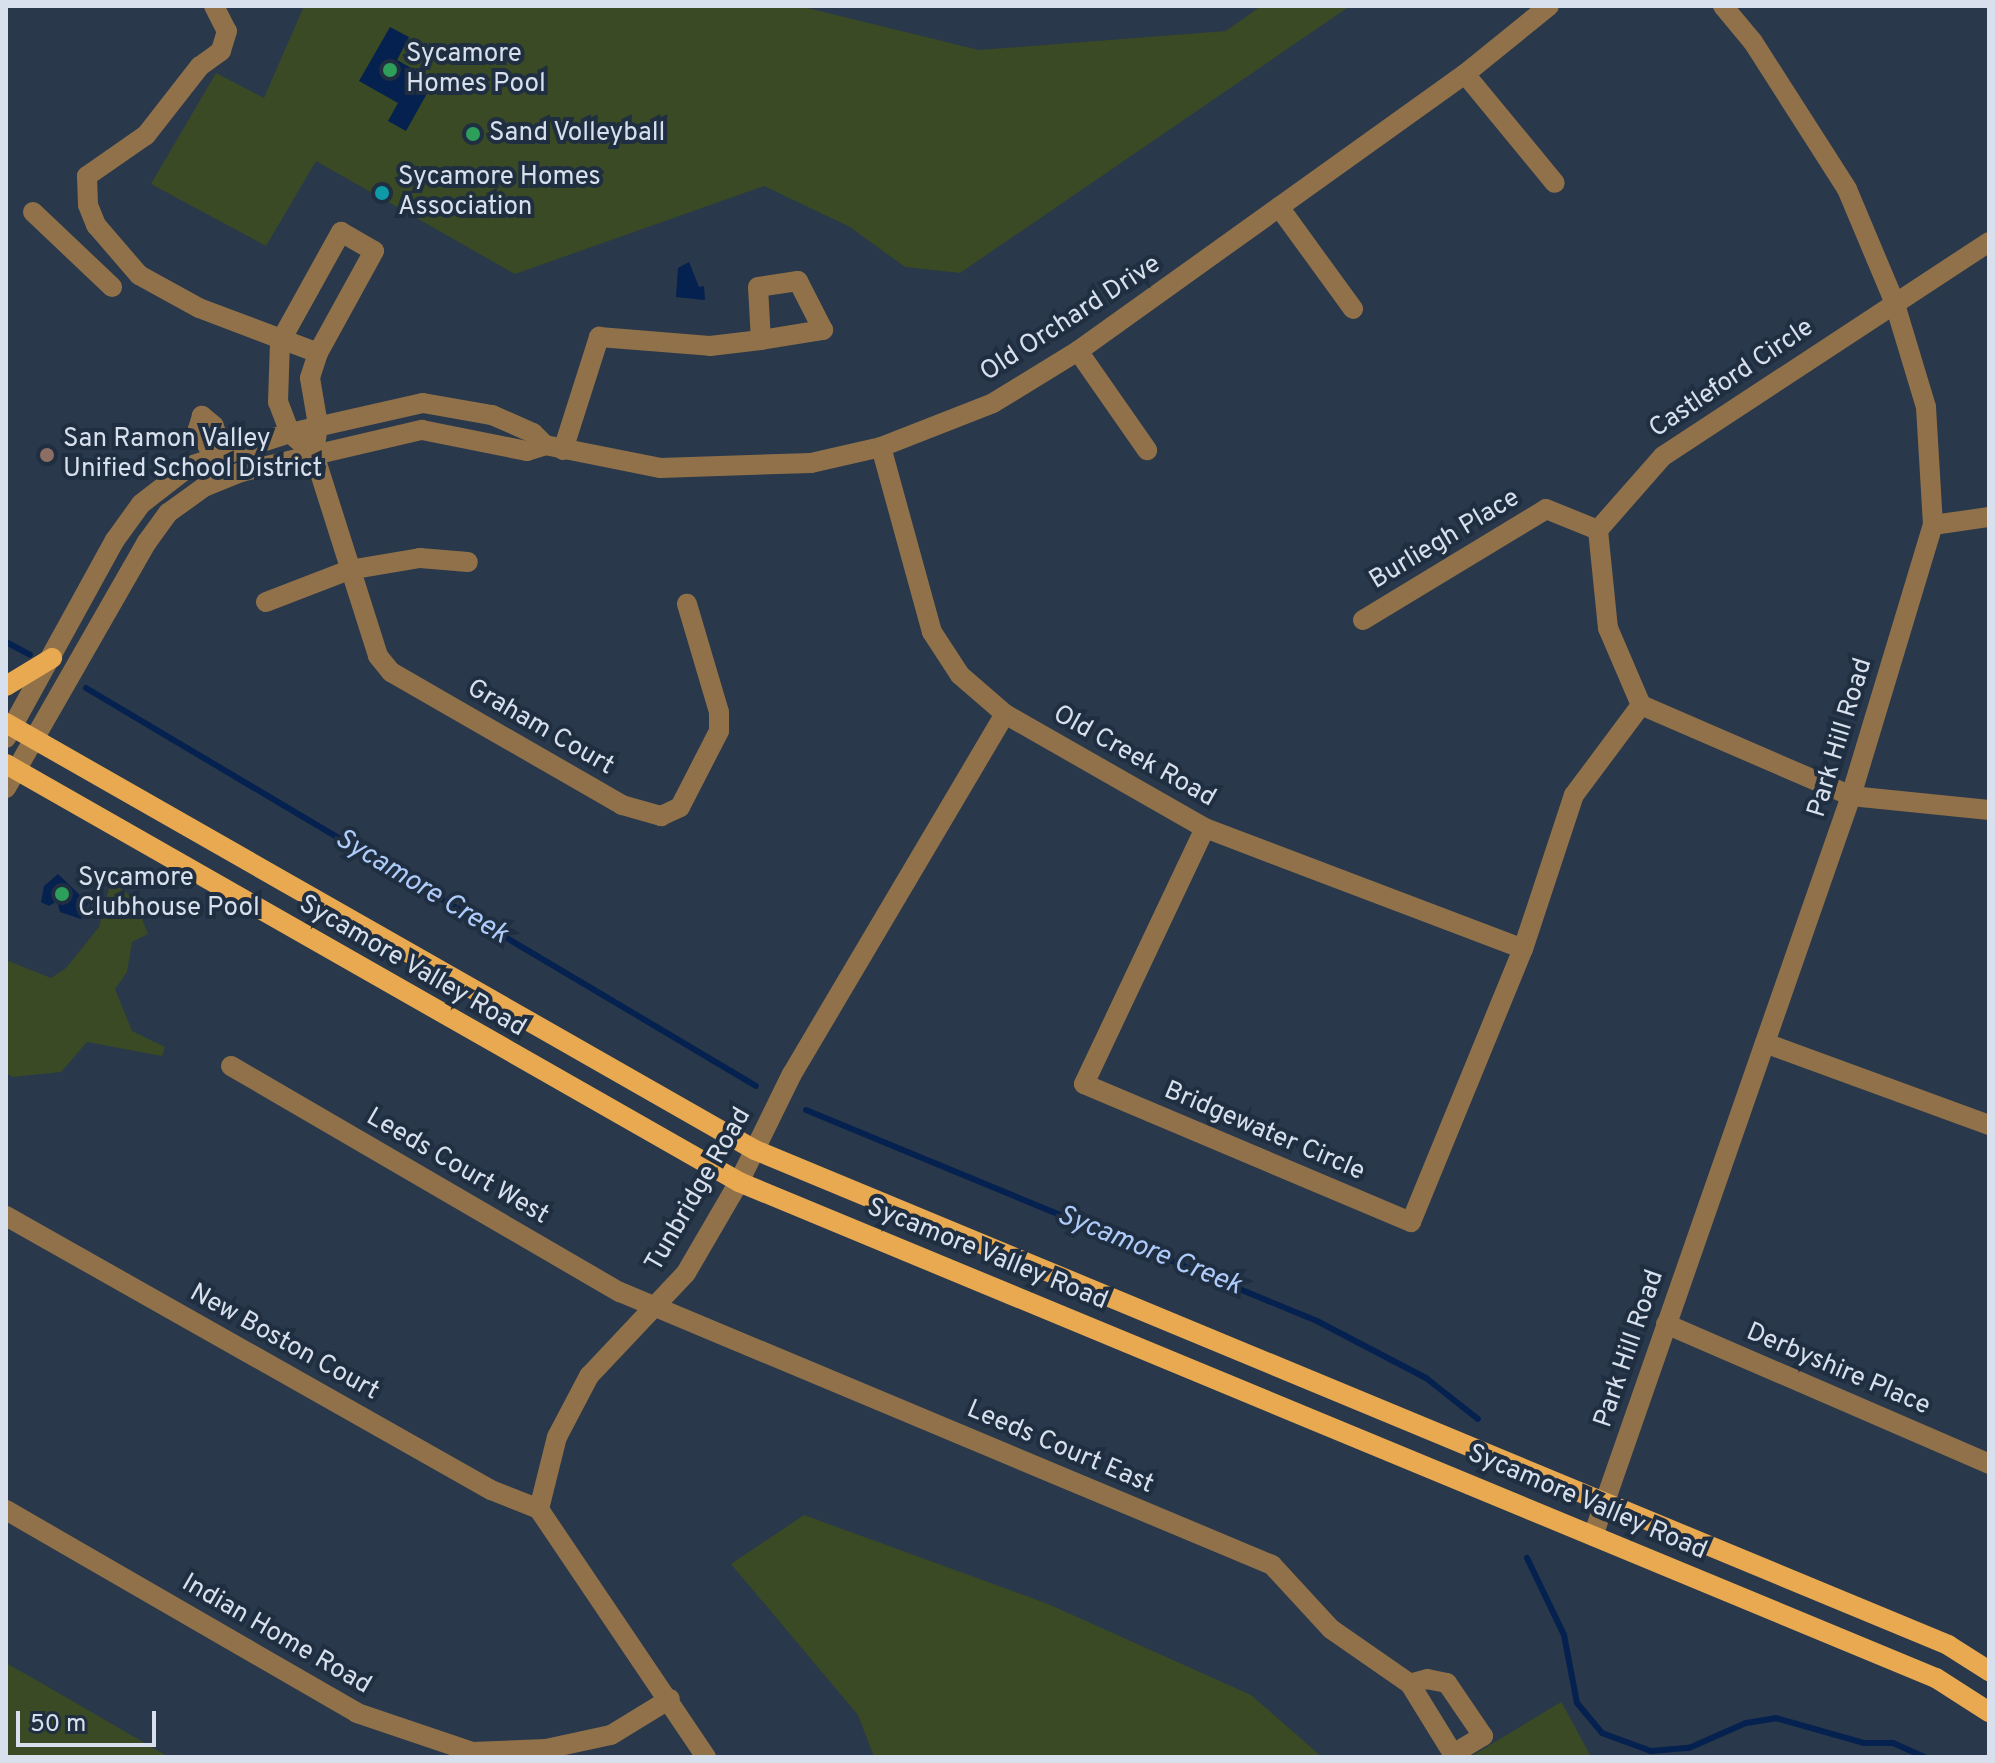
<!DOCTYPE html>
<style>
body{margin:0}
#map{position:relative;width:1995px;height:1763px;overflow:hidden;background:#29384a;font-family:Overpass,sans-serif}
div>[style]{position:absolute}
.green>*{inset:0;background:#3a4a24}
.water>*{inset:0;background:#05214f}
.stream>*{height:6px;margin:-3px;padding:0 3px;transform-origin:3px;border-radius:3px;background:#05214f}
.minor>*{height:20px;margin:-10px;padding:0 10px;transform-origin:10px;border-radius:10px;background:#907149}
.major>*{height:20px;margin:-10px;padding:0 10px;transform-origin:10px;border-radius:10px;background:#e8a951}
.dots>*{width:22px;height:22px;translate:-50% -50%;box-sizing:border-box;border:4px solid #1f2e40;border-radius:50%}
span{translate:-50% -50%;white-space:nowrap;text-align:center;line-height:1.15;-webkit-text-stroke:8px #1f2e40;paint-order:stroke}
.poi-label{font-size:26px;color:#d7e0ec}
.left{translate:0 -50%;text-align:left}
.street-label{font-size:26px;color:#d7e0ec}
.water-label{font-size:28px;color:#aecbf9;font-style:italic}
.frame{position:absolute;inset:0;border:8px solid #d7e0ec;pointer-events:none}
.scale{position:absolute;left:16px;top:1711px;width:140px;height:36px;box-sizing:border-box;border:4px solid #d7e0ec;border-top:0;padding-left:10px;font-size:24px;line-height:28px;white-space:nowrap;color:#d7e0ec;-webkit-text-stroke:6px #1f2e40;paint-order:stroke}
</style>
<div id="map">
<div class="green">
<i style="clip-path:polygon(304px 6px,799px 6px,979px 50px,1226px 31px,1261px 6px,1350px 6px,960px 273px,905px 267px,850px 227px,764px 186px,515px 274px,316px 161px,266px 246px,151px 184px,216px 73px,264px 98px)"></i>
<i style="clip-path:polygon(111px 881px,134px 899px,148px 934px,132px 942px,127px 972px,115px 989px,132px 1031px,165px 1047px,162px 1056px,87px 1042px,61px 1072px,12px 1077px,6px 1073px,6px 960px,51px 978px,66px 968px,99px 927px)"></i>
<i style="clip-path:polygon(804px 1515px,1048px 1604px,1251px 1695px,1322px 1757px,874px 1757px,858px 1715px,731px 1564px)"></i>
<i style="clip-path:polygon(6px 1663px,31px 1677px,169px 1757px,6px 1757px)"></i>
<i style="clip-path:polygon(1561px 1701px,1591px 1757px,1470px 1757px,1561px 1702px)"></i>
</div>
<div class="water">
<i style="clip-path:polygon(390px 27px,409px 37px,397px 60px,434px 81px,406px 131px,388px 121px,398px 103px,359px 81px)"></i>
<i style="clip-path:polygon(689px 262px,699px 287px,704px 286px,705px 300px,676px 297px,678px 268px)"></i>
<i style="clip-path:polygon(58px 874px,88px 903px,81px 919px,60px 912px,57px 901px,49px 906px,41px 902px,44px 886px)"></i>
</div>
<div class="stream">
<i style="left:6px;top:642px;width:27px;rotate:28deg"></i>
<i style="left:86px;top:688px;width:779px;rotate:30.71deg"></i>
<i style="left:806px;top:1110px;width:553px;rotate:22.44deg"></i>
<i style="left:1317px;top:1321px;width:123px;rotate:27.6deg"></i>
<i style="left:1426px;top:1378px;width:66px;rotate:38.3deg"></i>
<i style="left:1527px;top:1558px;width:85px;rotate:64.3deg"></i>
<i style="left:1564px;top:1635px;width:69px;rotate:79.2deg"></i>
<i style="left:1577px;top:1703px;width:39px;rotate:50deg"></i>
<i style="left:1602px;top:1733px;width:52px;rotate:20.2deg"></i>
<i style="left:1651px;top:1751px;width:38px;rotate:-5deg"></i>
<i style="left:1689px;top:1748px;width:62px;rotate:-23.7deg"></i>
<i style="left:1746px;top:1723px;width:30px;rotate:-9deg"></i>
<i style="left:1776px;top:1718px;width:91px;rotate:15.9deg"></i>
<i style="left:1864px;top:1743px;width:29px"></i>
<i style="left:1893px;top:1743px;width:35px;rotate:24deg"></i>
</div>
<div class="minor">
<i style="left:214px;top:6px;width:28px;rotate:63deg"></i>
<i style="left:227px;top:31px;width:21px;rotate:107deg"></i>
<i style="left:221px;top:51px;width:26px;rotate:144deg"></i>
<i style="left:200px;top:66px;width:88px;rotate:128deg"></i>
<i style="left:146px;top:135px;width:72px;rotate:145.2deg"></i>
<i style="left:87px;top:176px;width:29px;rotate:88deg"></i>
<i style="left:88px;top:205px;width:22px;rotate:68deg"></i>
<i style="left:96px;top:225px;width:66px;rotate:49.3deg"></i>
<i style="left:139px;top:275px;width:68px;rotate:28.8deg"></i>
<i style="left:199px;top:308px;width:127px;rotate:20.7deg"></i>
<i style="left:1465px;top:74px;width:141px;rotate:50.5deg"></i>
<i style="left:1279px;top:207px;width:126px;rotate:54deg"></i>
<i style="left:33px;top:212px;width:109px;rotate:43.5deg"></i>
<i style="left:1989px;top:242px;width:390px;rotate:146.7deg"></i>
<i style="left:1663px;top:456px;width:98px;rotate:131.3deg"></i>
<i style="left:1598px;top:530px;width:99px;rotate:84.2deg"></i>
<i style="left:1608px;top:628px;width:84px;rotate:66.8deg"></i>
<i style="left:1641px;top:705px;width:229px;rotate:23.4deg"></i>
<i style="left:1851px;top:796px;width:139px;rotate:5.8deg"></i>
<i style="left:1078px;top:351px;width:121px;rotate:55.1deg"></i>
<i style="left:881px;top:447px;width:192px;rotate:74.6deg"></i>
<i style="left:932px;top:632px;width:51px;rotate:56.9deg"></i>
<i style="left:960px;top:675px;width:60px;rotate:40.9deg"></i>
<i style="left:1005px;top:714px;width:230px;rotate:29.7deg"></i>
<i style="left:1205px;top:828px;width:340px;rotate:20.8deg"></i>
<i style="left:563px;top:450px;width:119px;rotate:-72.3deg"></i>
<i style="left:599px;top:337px;width:111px;rotate:4.6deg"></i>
<i style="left:710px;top:346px;width:51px;rotate:-6.7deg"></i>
<i style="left:761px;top:340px;width:63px;rotate:-9.2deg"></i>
<i style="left:823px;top:330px;width:55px;rotate:-117deg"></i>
<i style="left:798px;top:281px;width:40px;rotate:171.5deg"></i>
<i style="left:758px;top:287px;width:53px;rotate:86.8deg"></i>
<i style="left:314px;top:454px;width:32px;rotate:-139deg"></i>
<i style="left:290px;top:433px;width:33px;rotate:-111deg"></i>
<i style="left:278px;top:402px;width:60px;rotate:-88.1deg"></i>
<i style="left:280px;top:342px;width:126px;rotate:-61deg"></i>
<i style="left:341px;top:232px;width:38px;rotate:30deg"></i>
<i style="left:374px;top:251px;width:116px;rotate:118.8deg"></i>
<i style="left:318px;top:353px;width:26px;rotate:108deg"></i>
<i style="left:310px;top:378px;width:48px;rotate:80.3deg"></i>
<i style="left:318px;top:425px;width:29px;rotate:98deg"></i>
<i style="left:314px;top:454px;width:212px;rotate:72.4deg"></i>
<i style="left:378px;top:656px;width:21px;rotate:51deg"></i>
<i style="left:391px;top:672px;width:267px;rotate:29.9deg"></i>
<i style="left:622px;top:805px;width:41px;rotate:15.8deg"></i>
<i style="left:661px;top:816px;width:21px;rotate:-25deg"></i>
<i style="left:680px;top:807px;width:85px;rotate:-62.8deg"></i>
<i style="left:719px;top:731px;width:19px;rotate:-90deg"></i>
<i style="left:719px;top:712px;width:113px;rotate:-106.5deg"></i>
<i style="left:215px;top:456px;width:12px;rotate:-66deg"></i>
<i style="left:220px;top:445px;width:20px;rotate:-108deg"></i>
<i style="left:214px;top:426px;width:16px;rotate:-140deg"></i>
<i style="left:202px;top:416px;width:14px;rotate:107deg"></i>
<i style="left:198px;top:429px;width:40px;rotate:60.3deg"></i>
<i style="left:1933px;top:525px;width:57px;rotate:-8.1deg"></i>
<i style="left:266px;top:602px;width:89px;rotate:-21.1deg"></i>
<i style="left:349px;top:570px;width:72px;rotate:-9.6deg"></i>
<i style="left:420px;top:558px;width:48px;rotate:4.8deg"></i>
<i style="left:1363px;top:620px;width:214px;rotate:-31.2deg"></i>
<i style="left:1546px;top:509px;width:56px;rotate:22deg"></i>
<i style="left:6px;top:738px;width:226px;rotate:-61.2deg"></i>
<i style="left:115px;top:540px;width:44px;rotate:-54.2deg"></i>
<i style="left:141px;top:504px;width:62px;rotate:-37.8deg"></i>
<i style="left:190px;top:466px;width:105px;rotate:-18.3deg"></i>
<i style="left:290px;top:433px;width:136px;rotate:-12.7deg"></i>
<i style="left:423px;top:403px;width:70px;rotate:9.9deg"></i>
<i style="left:492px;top:415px;width:45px;rotate:23.7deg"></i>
<i style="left:533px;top:433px;width:17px;rotate:45deg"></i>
<i style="left:6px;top:788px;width:284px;rotate:-60.2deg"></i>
<i style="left:147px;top:542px;width:36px;rotate:-54deg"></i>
<i style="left:168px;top:513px;width:44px;rotate:-35.8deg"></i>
<i style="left:204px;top:487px;width:40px;rotate:-22deg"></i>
<i style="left:241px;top:472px;width:186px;rotate:-13.1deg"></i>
<i style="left:422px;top:430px;width:107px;rotate:11.3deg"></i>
<i style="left:527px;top:451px;width:19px;rotate:-18deg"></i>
<i style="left:545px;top:445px;width:117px;rotate:11.3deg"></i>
<i style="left:660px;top:468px;width:151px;rotate:-1.9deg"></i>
<i style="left:811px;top:463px;width:72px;rotate:-12.9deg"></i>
<i style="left:881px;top:447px;width:120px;rotate:-21.4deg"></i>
<i style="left:993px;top:403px;width:100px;rotate:-31.5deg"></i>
<i style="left:1078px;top:351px;width:476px;rotate:-35.6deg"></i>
<i style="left:1465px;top:74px;width:108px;rotate:-39deg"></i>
<i style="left:1205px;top:828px;width:283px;rotate:115.3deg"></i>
<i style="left:1084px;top:1084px;width:355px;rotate:22.9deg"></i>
<i style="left:1411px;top:1222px;width:295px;rotate:-67.7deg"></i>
<i style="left:1523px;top:949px;width:162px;rotate:-71.7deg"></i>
<i style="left:1574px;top:795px;width:112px;rotate:-53.3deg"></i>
<i style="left:1765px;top:1043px;width:239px;rotate:20.1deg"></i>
<i style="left:231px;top:1066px;width:450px;rotate:30.2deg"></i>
<i style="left:620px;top:1292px;width:707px;rotate:22.72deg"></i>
<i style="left:1272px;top:1565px;width:87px;rotate:47.3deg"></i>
<i style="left:1331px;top:1629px;width:96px;rotate:34.8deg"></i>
<i style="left:1410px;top:1684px;width:82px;rotate:58.4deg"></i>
<i style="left:1453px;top:1754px;width:35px;rotate:-31deg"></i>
<i style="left:1483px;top:1736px;width:64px;rotate:-124.2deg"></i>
<i style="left:1447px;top:1683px;width:20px;rotate:-169deg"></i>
<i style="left:1427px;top:1679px;width:18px;rotate:164deg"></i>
<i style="left:6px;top:1216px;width:557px;rotate:29.46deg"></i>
<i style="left:491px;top:1490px;width:52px;rotate:21.6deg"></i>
<i style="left:1666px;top:1324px;width:352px;rotate:23.4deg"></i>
<i style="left:6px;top:1510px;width:405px;rotate:30deg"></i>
<i style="left:357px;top:1713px;width:121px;rotate:18.7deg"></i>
<i style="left:472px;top:1752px;width:74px;rotate:-2.3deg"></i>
<i style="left:546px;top:1749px;width:66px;rotate:-12.2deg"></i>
<i style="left:611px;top:1735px;width:69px;rotate:-31.4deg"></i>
<i style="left:1593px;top:1536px;width:784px;rotate:-70.78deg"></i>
<i style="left:1851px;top:796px;width:283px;rotate:-73.2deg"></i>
<i style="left:1933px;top:525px;width:118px;rotate:-93.4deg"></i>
<i style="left:1926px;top:407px;width:111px;rotate:-106.8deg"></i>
<i style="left:1894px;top:301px;width:121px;rotate:-112.8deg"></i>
<i style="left:1847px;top:189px;width:174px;rotate:-122.6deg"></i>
<i style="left:1753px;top:42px;width:47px;rotate:-129.8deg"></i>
<i style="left:706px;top:1757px;width:299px;rotate:-124deg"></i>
<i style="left:539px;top:1509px;width:74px;rotate:-76deg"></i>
<i style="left:557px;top:1437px;width:69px;rotate:-62.3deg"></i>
<i style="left:589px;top:1376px;width:141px;rotate:-46.7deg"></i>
<i style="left:686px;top:1273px;width:105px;rotate:-59.8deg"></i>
<i style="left:739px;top:1182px;width:120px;rotate:-63.9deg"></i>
<i style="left:792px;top:1074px;width:418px;rotate:-59.4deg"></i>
</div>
<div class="major">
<i style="left:6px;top:686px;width:54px;rotate:-31.3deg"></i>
<i style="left:6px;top:723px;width:862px;rotate:29.69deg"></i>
<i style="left:755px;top:1150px;width:1292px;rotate:22.53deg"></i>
<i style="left:1948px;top:1645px;width:49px;rotate:32.4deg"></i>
<i style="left:6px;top:764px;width:844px;rotate:29.69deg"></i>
<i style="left:739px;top:1182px;width:1296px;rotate:22.51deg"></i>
<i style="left:1936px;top:1678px;width:63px;rotate:32.7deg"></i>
</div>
<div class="dots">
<i style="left:390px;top:70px;background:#2e9e5b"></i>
<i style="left:473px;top:134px;background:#2e9e5b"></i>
<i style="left:382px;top:193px;background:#0f9aa8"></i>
<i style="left:47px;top:455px;background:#8d6e63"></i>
<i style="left:62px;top:894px;background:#2e9e5b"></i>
</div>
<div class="poi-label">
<span class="left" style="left:406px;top:70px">Sycamore<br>Homes Pool</span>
<span class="left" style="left:489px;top:134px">Sand Volleyball</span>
<span class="left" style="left:398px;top:193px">Sycamore Homes<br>Association</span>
<span class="left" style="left:63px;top:455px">San Ramon Valley<br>Unified School District</span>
<span class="left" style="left:78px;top:894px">Sycamore<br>Clubhouse Pool</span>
</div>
<div class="street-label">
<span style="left:1071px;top:319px;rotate:-33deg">Old Orchard Drive</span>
<span style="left:1732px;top:379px;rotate:-34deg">Castleford Circle</span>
<span style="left:1445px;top:540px;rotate:-31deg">Burliegh Place</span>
<span style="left:540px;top:728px;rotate:30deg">Graham Court</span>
<span style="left:1841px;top:738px;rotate:-73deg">Park Hill Road</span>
<span style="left:1134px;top:757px;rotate:29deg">Old Creek Road</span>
<span style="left:412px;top:967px;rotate:30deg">Sycamore Valley Road</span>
<span style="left:1264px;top:1132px;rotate:23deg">Bridgewater Circle</span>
<span style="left:457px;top:1167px;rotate:30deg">Leeds Court West</span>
<span style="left:699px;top:1190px;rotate:-60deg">Tunbridge Road</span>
<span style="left:987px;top:1255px;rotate:22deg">Sycamore Valley Road</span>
<span style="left:284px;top:1343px;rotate:29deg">New Boston Court</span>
<span style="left:1630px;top:1349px;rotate:-71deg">Park Hill Road</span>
<span style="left:1838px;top:1370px;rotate:23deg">Derbyshire Place</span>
<span style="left:1060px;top:1448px;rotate:23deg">Leeds Court East</span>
<span style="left:1587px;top:1503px;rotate:23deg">Sycamore Valley Road</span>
<span style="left:276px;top:1635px;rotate:30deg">Indian Home Road</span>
</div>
<div class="water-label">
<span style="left:421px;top:887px;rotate:31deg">Sycamore Creek</span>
<span style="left:1149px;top:1251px;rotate:22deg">Sycamore Creek</span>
</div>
<div class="frame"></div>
<div class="scale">50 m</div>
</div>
